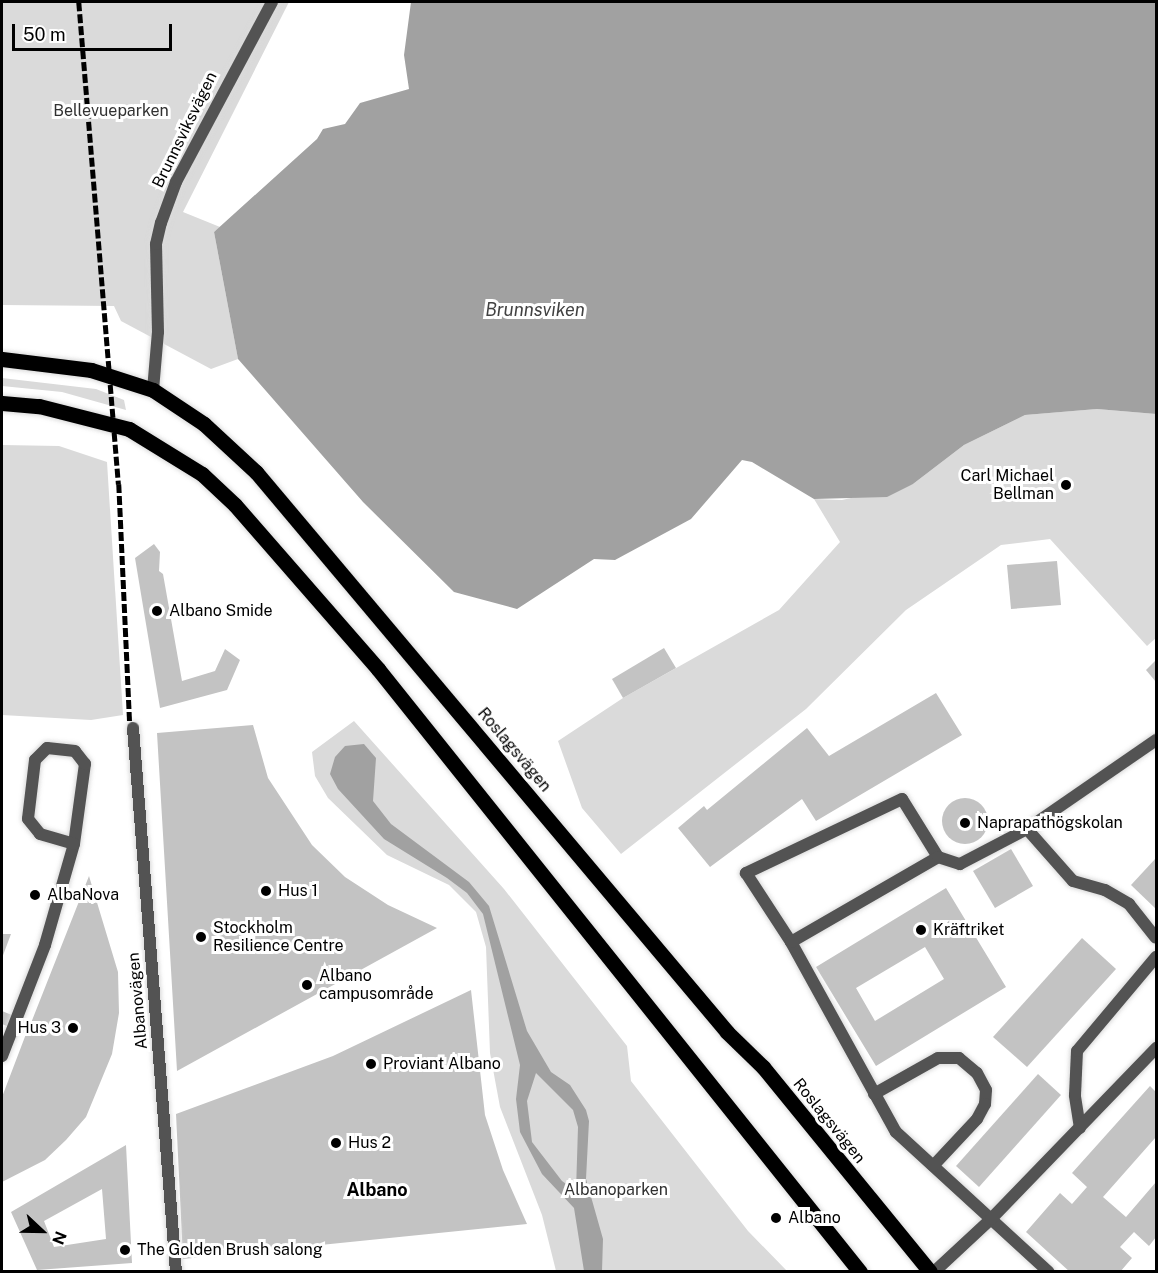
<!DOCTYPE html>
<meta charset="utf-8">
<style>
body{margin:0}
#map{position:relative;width:1158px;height:1273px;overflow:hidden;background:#fff;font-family:"Public Sans",sans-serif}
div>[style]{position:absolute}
.green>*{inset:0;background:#dadada}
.water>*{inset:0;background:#a1a1a1}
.building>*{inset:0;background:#c3c3c3}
.round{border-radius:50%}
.roads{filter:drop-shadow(0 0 2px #dbdbdb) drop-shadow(0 0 2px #dbdbdb)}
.street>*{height:12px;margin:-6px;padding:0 6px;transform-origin:6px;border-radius:6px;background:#535353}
.primary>*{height:15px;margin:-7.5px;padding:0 7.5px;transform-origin:7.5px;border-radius:7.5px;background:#000}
.rail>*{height:4.5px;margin-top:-2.25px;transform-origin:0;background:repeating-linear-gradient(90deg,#000 0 9px,transparent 0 12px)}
.dots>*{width:16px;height:16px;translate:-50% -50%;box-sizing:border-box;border:3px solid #fff;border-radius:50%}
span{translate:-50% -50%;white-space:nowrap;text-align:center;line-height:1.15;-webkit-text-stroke:6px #fff;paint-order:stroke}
.park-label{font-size:16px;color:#313131}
.street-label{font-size:16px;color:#000}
.poi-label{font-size:16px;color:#000}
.right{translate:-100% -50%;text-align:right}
.left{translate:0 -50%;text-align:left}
.water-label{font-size:18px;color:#424242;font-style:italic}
.neighbourhood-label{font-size:18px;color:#000;font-weight:700}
.frame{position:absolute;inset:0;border:3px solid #000;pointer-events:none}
.north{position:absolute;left:12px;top:1201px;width:60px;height:60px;-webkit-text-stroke:4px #fff;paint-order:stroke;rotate:112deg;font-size:16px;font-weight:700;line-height:24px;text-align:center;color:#000}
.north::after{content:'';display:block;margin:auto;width:21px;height:27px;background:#000;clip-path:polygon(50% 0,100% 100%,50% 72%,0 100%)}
.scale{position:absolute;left:12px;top:24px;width:160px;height:27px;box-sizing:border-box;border:3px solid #000;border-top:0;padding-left:8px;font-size:18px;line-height:21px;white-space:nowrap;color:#000;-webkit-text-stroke:4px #fff;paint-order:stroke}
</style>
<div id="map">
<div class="green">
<i style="clip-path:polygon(2px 2px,289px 2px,183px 212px,220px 227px,214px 232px,238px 359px,211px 369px,121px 321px,114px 306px,2px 305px)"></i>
<i style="clip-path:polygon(2px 378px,96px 389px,124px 400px,126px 410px,62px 392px,2px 386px)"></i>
<i style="clip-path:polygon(1097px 409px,1156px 414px,1156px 638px,1147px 646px,1050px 539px,1001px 545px,906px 610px,806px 709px,621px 854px,582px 808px,558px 741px,623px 698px,779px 610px,840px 542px,814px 499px,842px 500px,913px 484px,964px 445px,1025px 415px)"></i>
<i style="clip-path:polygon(2px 445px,59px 446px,107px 462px,123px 715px,91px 720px,2px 715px)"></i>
<i style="clip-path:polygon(354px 721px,504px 889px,627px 1046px,631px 1081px,748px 1231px,787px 1271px,556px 1271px,542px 1215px,500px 1107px,490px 1053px,486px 947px,476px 912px,449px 885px,387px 855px,328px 798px,315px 776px,312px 752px)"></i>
</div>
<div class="water">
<i style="clip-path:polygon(411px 2px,1156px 2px,1156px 414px,1097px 409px,1025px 415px,964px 445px,913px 484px,887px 497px,814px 499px,752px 462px,742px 460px,691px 519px,615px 560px,594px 559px,517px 609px,454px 592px,363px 502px,238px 359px,214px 232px,317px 139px,323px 129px,345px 124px,360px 103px,409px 89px,404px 55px)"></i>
<i style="clip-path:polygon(evenodd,364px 744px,376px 758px,373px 801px,391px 824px,469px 882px,489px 906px,527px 1031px,551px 1072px,570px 1085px,586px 1110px,589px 1121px,586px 1179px,603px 1239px,602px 1271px,584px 1271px,574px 1208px,542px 1174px,520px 1132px,516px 1099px,520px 1065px,483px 914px,467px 893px,447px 878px,384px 839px,338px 789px,330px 774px,335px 757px,345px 746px,364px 744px,536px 1073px,573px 1110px,578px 1127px,576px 1191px,562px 1181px,532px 1142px,527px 1101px,536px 1073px)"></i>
</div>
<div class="building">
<i style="clip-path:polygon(154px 544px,160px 552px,159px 571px,163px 574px,182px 681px,215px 671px,225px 649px,240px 660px,227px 690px,160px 708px,135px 558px)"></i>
<i style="clip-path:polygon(1057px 561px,1061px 605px,1011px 609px,1007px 565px)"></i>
<i style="clip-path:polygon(664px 648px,676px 668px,623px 698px,612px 679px)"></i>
<i style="clip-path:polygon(1156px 660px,1156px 682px,1146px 670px)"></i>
<i style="clip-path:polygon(936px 693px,962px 735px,816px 821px,802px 799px,710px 867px,678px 828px,704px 806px,707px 810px,807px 728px,829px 756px)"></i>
<i style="clip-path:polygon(253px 725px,268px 778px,312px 845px,345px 877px,388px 905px,437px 928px,177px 1071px,157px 733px)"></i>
<i class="round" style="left:942px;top:798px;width:46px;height:46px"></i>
<i style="clip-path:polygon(1011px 849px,1033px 886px,995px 908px,973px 871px)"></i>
<i style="clip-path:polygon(1156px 858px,1156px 909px,1131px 885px)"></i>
<i style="clip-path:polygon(89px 876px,118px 972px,119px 1013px,112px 1054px,86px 1117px,66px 1140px,45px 1160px,2px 1182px,2px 1097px,26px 1034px,2px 1024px,2px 1011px,31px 1023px)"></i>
<i style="clip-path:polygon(evenodd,946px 888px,1006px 987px,876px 1066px,816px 967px,946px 888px,925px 947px,944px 979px,875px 1021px,856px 988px,925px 947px)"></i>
<i style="clip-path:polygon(2px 934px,11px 934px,2px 958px)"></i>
<i style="clip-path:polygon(1082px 938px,1116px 969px,1027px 1067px,993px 1037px)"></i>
<i style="clip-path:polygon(471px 990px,485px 1115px,503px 1170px,527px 1224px,183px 1259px,176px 1114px,333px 1056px)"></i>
<i style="clip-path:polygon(1038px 1074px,1061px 1095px,979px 1187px,956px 1166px)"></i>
<i style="clip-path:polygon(1150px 1086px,1156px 1092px,1156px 1137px,1103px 1197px,1126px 1217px,1156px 1182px,1156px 1237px,1149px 1246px,1134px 1232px,1120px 1247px,1132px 1258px,1120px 1272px,1070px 1272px,1026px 1232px,1060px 1193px,1072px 1204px,1087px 1187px,1072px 1173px)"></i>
<i style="clip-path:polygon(evenodd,126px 1145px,132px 1263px,37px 1270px,11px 1212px,126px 1145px,102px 1189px,106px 1239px,54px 1247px,44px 1221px,102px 1189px)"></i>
</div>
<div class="roads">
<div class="street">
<i style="left:153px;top:390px;width:58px;rotate:-85.1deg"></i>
<i style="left:158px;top:332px;width:88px;rotate:-91.3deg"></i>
<i style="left:156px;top:244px;width:22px;rotate:-77deg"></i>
<i style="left:161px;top:223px;width:44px;rotate:-69.9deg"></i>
<i style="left:176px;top:182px;width:204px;rotate:-61.9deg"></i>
<i style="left:133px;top:728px;width:546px;rotate:85.48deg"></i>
<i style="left:1027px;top:829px;width:69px;rotate:48.5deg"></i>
<i style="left:1073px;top:881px;width:33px;rotate:16deg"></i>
<i style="left:1105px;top:890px;width:28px;rotate:30deg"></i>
<i style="left:1129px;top:904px;width:43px;rotate:51.5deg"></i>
<i style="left:938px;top:857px;width:68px;rotate:-121.8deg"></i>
<i style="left:902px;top:799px;width:173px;rotate:154.6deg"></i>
<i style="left:746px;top:873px;width:82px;rotate:56.9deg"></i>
<i style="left:791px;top:942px;width:217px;rotate:61.1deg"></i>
<i style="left:896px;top:1132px;width:207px;rotate:42.5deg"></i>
<i style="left:791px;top:942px;width:170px;rotate:-30deg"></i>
<i style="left:938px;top:857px;width:23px;rotate:18deg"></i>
<i style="left:960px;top:864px;width:76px;rotate:-27.6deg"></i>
<i style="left:1027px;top:829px;width:157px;rotate:-34.6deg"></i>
<i style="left:2px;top:1056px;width:119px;rotate:-68.8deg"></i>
<i style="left:45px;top:945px;width:105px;rotate:-74deg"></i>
<i style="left:74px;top:844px;width:81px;rotate:-82.2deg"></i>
<i style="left:85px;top:764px;width:16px;rotate:-128deg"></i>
<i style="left:75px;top:751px;width:28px;rotate:-174deg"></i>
<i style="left:47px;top:748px;width:17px;rotate:135deg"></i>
<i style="left:35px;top:760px;width:59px;rotate:96.8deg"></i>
<i style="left:28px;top:819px;width:19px;rotate:51deg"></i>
<i style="left:40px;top:834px;width:35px;rotate:16deg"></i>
<i style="left:874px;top:1094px;width:73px;rotate:-29.4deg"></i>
<i style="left:938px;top:1058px;width:21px"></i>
<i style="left:959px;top:1058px;width:23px;rotate:40deg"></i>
<i style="left:977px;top:1073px;width:19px;rotate:62deg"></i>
<i style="left:986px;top:1090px;width:14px;rotate:94deg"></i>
<i style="left:985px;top:1104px;width:17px;rotate:118deg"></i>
<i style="left:977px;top:1119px;width:64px;rotate:133.1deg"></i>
<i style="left:1080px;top:1128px;width:33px;rotate:-99deg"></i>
<i style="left:1075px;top:1095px;width:44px;rotate:-87.4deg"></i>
<i style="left:1077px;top:1051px;width:123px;rotate:-50deg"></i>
<i style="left:934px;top:1272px;width:78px;rotate:-42.9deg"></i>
<i style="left:991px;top:1219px;width:238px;rotate:-46deg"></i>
</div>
<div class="primary">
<i style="left:2px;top:359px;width:90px;rotate:7deg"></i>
<i style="left:91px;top:370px;width:65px;rotate:17.9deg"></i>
<i style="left:153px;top:390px;width:61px;rotate:33.7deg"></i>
<i style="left:204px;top:424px;width:71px;rotate:42.7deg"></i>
<i style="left:256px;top:472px;width:732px;rotate:49.93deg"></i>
<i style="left:727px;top:1032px;width:50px;rotate:44.2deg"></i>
<i style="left:763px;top:1067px;width:264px;rotate:50.8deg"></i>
<i style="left:2px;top:403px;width:37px;rotate:5deg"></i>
<i style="left:39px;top:406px;width:93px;rotate:14.3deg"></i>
<i style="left:129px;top:429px;width:86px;rotate:31.7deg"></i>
<i style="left:202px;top:474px;width:45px;rotate:43.2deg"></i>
<i style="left:235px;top:505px;width:218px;rotate:48.9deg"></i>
<i style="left:378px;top:669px;width:772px;rotate:51.36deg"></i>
</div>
</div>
<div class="rail">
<i style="left:79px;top:2px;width:484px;rotate:85.3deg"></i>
<i style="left:119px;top:484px;width:239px;rotate:87.4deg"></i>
</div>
<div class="dots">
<i style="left:1066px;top:485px;background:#000"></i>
<i style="left:157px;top:611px;background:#000"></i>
<i style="left:965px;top:823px;background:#000"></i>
<i style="left:266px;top:891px;background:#000"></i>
<i style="left:35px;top:895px;background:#000"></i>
<i style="left:921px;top:930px;background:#000"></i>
<i style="left:201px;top:937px;background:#000"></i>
<i style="left:307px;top:985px;background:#000"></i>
<i style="left:73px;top:1028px;background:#000"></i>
<i style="left:371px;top:1064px;background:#000"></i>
<i style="left:336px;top:1143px;background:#000"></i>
<i style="left:776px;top:1218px;background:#000"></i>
<i style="left:125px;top:1250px;background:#000"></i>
</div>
<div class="park-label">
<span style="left:111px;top:111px">Bellevueparken</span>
<span style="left:616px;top:1190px">Albanoparken</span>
</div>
<div class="street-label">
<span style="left:185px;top:130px;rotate:-64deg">Brunnsviksvägen</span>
<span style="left:514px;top:750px;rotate:50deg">Roslagsvägen</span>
<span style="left:138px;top:1001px;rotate:-95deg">Albanovägen</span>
<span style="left:829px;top:1121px;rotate:51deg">Roslagsvägen</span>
</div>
<div class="poi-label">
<span class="right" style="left:1054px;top:485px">Carl Michael<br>Bellman</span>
<span class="left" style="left:169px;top:611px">Albano Smide</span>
<span class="left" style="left:977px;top:823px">Naprapathögskolan</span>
<span class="left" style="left:278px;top:891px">Hus 1</span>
<span class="left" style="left:47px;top:895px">AlbaNova</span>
<span class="left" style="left:213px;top:937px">Stockholm<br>Resilience Centre</span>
<span class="left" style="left:933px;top:930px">Kräftriket</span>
<span class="left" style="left:319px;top:985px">Albano<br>campusområde</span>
<span class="right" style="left:61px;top:1028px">Hus 3</span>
<span class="left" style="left:383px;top:1064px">Proviant Albano</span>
<span class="left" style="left:348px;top:1143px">Hus 2</span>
<span class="left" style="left:788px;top:1218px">Albano</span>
<span class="left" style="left:137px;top:1250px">The Golden Brush salong</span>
</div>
<div class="water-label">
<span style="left:535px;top:310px">Brunnsviken</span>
</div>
<div class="neighbourhood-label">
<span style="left:377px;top:1190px">Albano</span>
</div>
<div class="frame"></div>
<div class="north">N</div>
<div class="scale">50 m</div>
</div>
